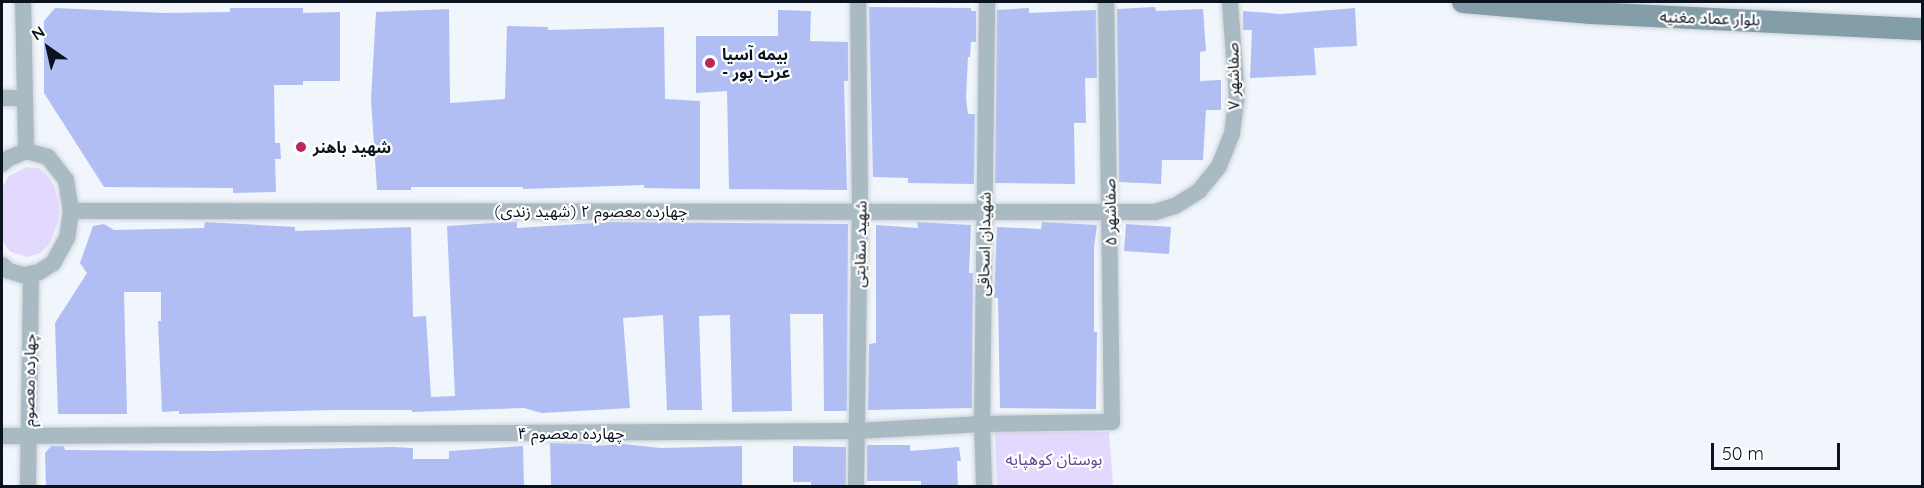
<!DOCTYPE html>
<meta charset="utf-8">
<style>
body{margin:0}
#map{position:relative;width:1924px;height:488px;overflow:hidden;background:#f1f6fc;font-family:Quicksand,"Noto Sans Arabic",sans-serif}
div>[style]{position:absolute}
.green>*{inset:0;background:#e3d9ff}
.building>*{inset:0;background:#b0bef3}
.roads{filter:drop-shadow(0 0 2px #ccd2d8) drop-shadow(0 0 2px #ccd2d8)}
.street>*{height:16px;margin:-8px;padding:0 8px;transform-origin:8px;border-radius:8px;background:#a9bac2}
.secondary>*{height:22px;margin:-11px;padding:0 11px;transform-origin:11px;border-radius:11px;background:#839da9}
.dots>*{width:16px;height:16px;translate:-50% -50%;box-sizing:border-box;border:3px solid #fff;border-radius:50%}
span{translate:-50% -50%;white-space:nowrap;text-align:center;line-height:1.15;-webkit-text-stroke:4.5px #fff;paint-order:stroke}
.street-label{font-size:16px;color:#0b141e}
.poi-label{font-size:16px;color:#0b141e;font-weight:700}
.left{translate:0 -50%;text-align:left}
.park-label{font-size:16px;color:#604595}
.frame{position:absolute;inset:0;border:3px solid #0b141e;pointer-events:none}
.north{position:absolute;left:18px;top:18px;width:60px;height:60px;-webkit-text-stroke:4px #fff;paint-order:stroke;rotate:326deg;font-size:16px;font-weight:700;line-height:24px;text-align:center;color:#0b141e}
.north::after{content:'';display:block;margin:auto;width:21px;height:27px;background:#0b141e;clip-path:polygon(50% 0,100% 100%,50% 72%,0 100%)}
.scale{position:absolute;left:1711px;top:443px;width:129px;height:27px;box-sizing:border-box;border:3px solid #0b141e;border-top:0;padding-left:8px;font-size:18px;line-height:21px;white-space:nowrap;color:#0b141e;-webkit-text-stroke:4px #fff;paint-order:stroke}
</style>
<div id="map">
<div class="green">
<i style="clip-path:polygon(26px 167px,38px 168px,47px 175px,54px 186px,59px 206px,58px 222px,49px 245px,40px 253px,28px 257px,10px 252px,2px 240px,2px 188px,9px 176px)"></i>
<i style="clip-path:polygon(995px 431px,1109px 432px,1113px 484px,1111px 486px,997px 486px)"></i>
</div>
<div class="building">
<i style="clip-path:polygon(869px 7px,971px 8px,971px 11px,976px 11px,976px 42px,971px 42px,970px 57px,968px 57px,966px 98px,968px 114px,975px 114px,974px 184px,908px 183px,908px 178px,873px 177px)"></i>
<i style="clip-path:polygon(1155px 7px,1156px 11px,1203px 9px,1206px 51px,1200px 52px,1200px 81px,1221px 80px,1221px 110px,1206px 110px,1203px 160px,1162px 160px,1161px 184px,1119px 182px,1117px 9px)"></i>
<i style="clip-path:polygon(55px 8px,165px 13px,230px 12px,230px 8px,303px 8px,303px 13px,340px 12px,340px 81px,303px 81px,303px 85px,274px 85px,275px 143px,280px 143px,281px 159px,275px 159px,276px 192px,233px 193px,233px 188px,104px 187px,44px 93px,44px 21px)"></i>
<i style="clip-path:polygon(1029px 8px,1029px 13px,1096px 10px,1097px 78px,1085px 78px,1086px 123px,1074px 123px,1075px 184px,995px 183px,997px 10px)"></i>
<i style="clip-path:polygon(1355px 8px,1357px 46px,1314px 48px,1316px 75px,1250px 78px,1252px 30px,1243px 30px,1243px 11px,1280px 14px)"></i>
<i style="clip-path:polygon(449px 9px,450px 103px,505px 99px,507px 26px,548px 27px,548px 30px,664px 27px,665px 99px,700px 101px,700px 189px,644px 188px,644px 185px,523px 189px,523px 187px,411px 187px,411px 190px,377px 190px,371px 99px,376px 12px)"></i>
<i style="clip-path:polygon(778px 10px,811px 11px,810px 41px,848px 42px,848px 81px,844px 81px,847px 190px,729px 189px,727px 91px,696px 93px,696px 36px,778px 36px)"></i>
<i style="clip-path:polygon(205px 222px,295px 227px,295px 231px,411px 227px,413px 317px,426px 316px,431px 397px,455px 396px,447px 226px,507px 222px,517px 222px,517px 228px,610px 222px,848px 224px,847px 411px,824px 411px,823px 314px,790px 314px,792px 411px,732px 412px,730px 315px,699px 316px,702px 410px,667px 410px,663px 315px,623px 318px,630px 408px,542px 413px,524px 408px,412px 412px,412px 410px,332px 410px,179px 414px,179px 411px,162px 412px,158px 321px,161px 321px,161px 292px,124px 292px,127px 414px,58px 414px,55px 323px,87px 273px,80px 263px,93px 226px,104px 224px,114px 230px,204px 228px)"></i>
<i style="clip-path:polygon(917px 222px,971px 225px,969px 273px,973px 273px,972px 408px,868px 410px,869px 344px,876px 343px,876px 225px,918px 228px)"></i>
<i style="clip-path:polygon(1042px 222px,1097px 225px,1094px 248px,1094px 332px,1097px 332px,1096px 409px,1000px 408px,998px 298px,994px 298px,997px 227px,1041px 229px)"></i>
<i style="clip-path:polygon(1126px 224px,1171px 227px,1169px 254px,1124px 251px)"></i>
<i style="clip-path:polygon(550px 443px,592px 444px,592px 446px,624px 444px,660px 448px,742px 446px,742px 486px,551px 486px)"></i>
<i style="clip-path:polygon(867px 445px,910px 445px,910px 451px,959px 447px,961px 461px,957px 461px,958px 486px,921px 486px,921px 481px,867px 481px)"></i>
<i style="clip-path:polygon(51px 446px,64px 446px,65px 450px,217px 451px,392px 447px,413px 448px,413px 459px,449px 459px,449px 451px,523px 446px,524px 486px,46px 486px,45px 453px)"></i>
<i style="clip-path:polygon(793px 446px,846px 447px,846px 486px,811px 486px,811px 482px,793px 482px)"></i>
</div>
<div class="roads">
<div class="street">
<i style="left:23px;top:2px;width:149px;rotate:88.8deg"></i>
<i style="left:2px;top:98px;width:23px"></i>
<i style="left:2px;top:164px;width:9px;rotate:-41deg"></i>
<i style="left:9px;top:158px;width:18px;rotate:-22deg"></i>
<i style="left:26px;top:151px;width:23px;rotate:15deg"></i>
<i style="left:48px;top:157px;width:29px;rotate:52deg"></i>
<i style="left:66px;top:180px;width:31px;rotate:81deg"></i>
<i style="left:71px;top:211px;width:27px;rotate:98deg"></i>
<i style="left:67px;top:238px;width:29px;rotate:119deg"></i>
<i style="left:53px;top:263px;width:17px;rotate:147deg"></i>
<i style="left:39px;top:272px;width:16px;rotate:169deg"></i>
<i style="left:23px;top:275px;width:15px;rotate:-164deg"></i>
<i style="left:9px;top:271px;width:9px;rotate:-139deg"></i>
<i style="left:71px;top:211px;width:1084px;rotate:0.05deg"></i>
<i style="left:1155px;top:212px;width:21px;rotate:-17deg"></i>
<i style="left:1175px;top:206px;width:28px;rotate:-32deg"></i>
<i style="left:1199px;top:191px;width:32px;rotate:-51deg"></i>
<i style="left:1219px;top:166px;width:35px;rotate:-68deg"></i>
<i style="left:1232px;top:134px;width:38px;rotate:-83deg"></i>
<i style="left:1237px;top:96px;width:94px;rotate:-94.3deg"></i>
<i style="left:2px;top:436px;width:854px;rotate:-0.34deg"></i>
<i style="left:856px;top:431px;width:126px;rotate:-3.2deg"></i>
<i style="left:982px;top:424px;width:130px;rotate:-0.9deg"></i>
<i style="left:1112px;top:422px;width:420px;rotate:-90.8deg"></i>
<i style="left:28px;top:486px;width:212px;rotate:-89.2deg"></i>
<i style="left:856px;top:486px;width:274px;rotate:-89.2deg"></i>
<i style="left:860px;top:212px;width:210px;rotate:-90.5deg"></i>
<i style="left:984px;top:486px;width:62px;rotate:-91.8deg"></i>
<i style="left:982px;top:424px;width:422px;rotate:-89.3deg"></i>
</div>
<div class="secondary">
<i style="left:1463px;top:2px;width:128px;rotate:4.9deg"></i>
<i style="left:1591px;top:13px;width:331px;rotate:2.8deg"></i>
</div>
</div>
<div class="dots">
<i style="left:710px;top:63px;background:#b7295b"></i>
<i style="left:301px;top:147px;background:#b7295b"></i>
</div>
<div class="street-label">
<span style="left:1710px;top:18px;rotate:2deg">بلوار عماد مغنیه</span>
<span style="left:1233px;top:76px;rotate:-91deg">صفاشهر ۷</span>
<span style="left:591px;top:211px">چهارده معصوم ۲ (شهید زندی)</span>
<span style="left:1110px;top:212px;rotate:-91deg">صفاشهر ۵</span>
<span style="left:860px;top:244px;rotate:-89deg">شهید سقایتی</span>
<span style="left:984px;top:244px;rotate:-89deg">شهیدان اسحاقی</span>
<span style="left:29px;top:380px;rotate:-89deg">چهارده معصوم</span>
<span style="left:571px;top:433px">چهارده معصوم ۴</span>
</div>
<div class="poi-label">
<span class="left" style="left:722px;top:63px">بیمه آسیا<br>- عرب پور</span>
<span class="left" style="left:313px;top:147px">شهید باهنر</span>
</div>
<div class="park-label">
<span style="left:1054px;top:459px">بوستان کوهپایه</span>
</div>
<div class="frame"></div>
<div class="north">N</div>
<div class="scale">50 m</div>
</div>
